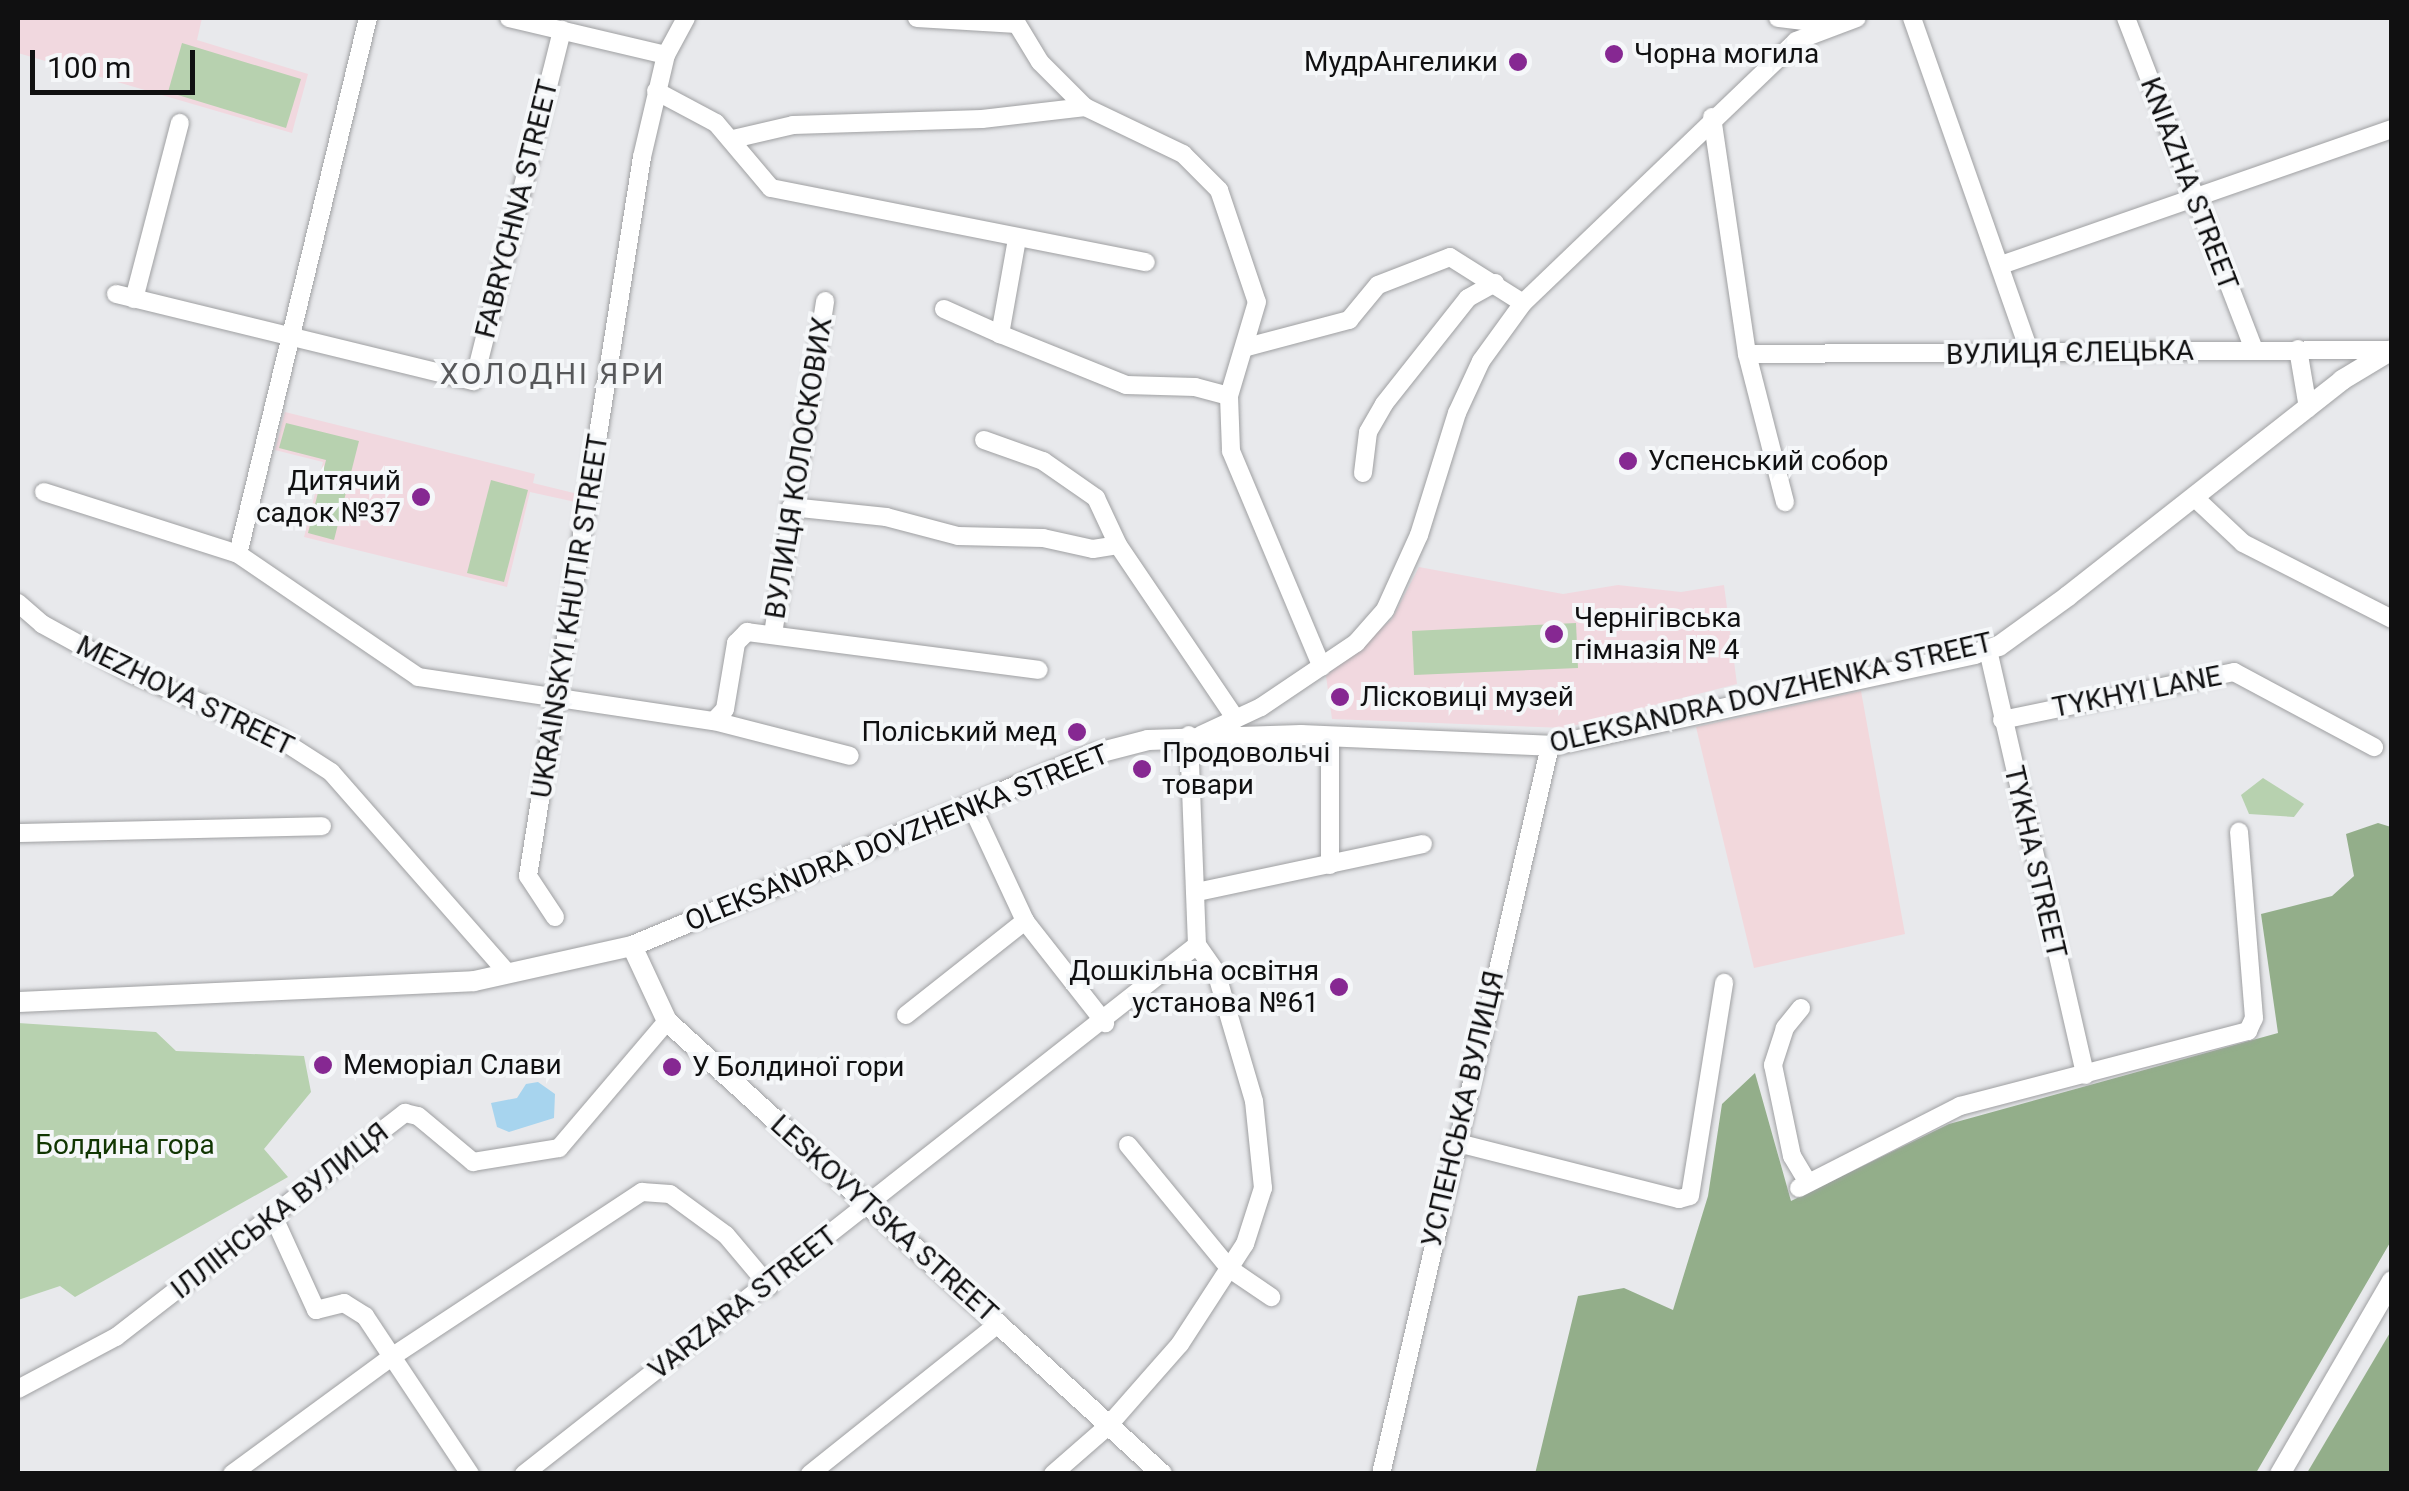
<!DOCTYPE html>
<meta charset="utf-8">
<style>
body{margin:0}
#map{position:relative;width:2409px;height:1491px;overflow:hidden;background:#e8e9ec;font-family:Roboto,sans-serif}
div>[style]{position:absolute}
.industrial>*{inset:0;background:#f2d8dc}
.education>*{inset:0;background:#f1d8df}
.green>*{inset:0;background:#b7d1af}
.forest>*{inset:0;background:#93ae8a}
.water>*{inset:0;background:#a7d4ee}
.roads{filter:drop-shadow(0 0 2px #9fa0a2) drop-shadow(0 0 2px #9fa0a2)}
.minor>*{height:18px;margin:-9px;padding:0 9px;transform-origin:9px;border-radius:9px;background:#fff}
.major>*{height:20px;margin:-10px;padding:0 10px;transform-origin:10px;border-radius:10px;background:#fff}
.dots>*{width:28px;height:28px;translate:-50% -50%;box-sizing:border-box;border:5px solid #f5f7f9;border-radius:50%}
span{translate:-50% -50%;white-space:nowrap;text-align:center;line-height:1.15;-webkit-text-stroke:8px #f5f7f9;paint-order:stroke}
.poi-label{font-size:28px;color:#101011}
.left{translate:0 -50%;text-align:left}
.right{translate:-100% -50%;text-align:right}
.street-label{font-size:28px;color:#101011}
.park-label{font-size:28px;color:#113602}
.neighbourhood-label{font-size:30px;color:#57585a;letter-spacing:2.5px}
.frame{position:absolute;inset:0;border:20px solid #101011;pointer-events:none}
.scale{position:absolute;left:30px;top:50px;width:165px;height:45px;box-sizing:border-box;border:5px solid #101011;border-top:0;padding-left:12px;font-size:30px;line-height:35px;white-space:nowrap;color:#101011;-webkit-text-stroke:8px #f5f7f9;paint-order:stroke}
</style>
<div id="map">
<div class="industrial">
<i style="clip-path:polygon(1861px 691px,1905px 934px,1754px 968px,1696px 727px)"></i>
</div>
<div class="education">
<i style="clip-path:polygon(18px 18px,202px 18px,197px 40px,308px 74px,292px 133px,18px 53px)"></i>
<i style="clip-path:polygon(285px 412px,535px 474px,533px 483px,582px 495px,580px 503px,530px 492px,507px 587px,304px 537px,323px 462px,275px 450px)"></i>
<i style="clip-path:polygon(1419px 567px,1563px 594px,1618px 585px,1681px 592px,1724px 585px,1737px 684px,1565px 728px,1332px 719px,1326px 676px,1392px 619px)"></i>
</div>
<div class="green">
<i style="clip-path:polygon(182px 43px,301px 79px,286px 128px,168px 92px)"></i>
<i style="clip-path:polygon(286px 423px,359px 441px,334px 540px,308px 533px,326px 460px,279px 448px)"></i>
<i style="clip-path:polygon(491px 480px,528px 490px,504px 582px,467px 573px)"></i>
<i style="clip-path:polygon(1576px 623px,1578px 668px,1414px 675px,1412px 631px)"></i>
<i style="clip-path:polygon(2263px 778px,2304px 804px,2294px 817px,2249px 814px,2241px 795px)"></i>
<i style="clip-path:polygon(18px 1023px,156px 1032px,176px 1051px,304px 1056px,311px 1092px,264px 1149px,288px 1177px,75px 1297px,60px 1286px,18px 1300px)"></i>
</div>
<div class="forest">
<i style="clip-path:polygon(2378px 823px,2391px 827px,2391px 1241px,2256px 1473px,1535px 1474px,1578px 1296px,1624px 1288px,1673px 1310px,1708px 1196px,1722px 1104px,1755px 1073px,1791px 1201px,1949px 1124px,2278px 1033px,2261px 914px,2332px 896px,2354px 876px,2346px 834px)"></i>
<i style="clip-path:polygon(2391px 1331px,2391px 1473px,2307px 1473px)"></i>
</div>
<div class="water">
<i style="clip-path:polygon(538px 1082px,555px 1094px,554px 1118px,509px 1132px,497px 1127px,491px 1103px,517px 1098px,526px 1084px)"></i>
</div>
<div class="roads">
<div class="minor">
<i style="left:509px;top:18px;width:161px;rotate:13.3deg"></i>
<i style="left:917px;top:18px;width:100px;rotate:3.4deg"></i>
<i style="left:1017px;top:24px;width:44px;rotate:58.8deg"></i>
<i style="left:1040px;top:62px;width:64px;rotate:45deg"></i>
<i style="left:1085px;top:107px;width:109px;rotate:25.6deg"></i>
<i style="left:1183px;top:154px;width:51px;rotate:45deg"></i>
<i style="left:1219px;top:190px;width:118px;rotate:71.3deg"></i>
<i style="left:1257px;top:302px;width:98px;rotate:106.6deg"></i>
<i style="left:1229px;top:396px;width:55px;rotate:87.9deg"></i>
<i style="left:1231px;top:451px;width:234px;rotate:67.2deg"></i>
<i style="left:1778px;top:18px;width:42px;rotate:6.8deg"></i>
<i style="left:1912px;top:18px;width:357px;rotate:70.6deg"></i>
<i style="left:2126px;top:18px;width:355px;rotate:68.9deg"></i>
<i style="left:656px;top:91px;width:68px;rotate:28.1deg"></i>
<i style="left:716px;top:123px;width:85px;rotate:49.8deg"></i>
<i style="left:771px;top:188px;width:382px;rotate:11.2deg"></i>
<i style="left:1712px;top:117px;width:240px;rotate:81.6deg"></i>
<i style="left:1747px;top:354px;width:153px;rotate:75.6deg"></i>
<i style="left:733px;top:139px;width:62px;rotate:-13.1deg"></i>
<i style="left:793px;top:125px;width:189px;rotate:-1.8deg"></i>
<i style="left:982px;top:119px;width:104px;rotate:-6.6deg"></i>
<i style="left:1017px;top:239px;width:97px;rotate:100.1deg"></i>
<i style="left:1000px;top:334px;width:136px;rotate:22deg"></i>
<i style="left:1126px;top:385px;width:69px;rotate:1.7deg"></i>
<i style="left:1195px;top:387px;width:35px;rotate:15deg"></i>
<i style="left:2001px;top:265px;width:414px;rotate:-19.2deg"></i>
<i style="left:116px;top:294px;width:368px;rotate:13.7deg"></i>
<i style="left:474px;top:381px;width:362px;rotate:-75.9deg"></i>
<i style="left:134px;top:299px;width:182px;rotate:-75.4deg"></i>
<i style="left:944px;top:309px;width:61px;rotate:24.1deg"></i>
<i style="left:1247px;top:347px;width:106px;rotate:-14.8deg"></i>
<i style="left:1349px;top:320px;width:45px;rotate:-50.4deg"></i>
<i style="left:1378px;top:285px;width:77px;rotate:-21.3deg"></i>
<i style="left:1450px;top:257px;width:86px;rotate:32.2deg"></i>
<i style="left:2298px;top:349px;width:60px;rotate:80.4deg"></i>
<i style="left:1747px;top:354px;width:645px;rotate:-0.36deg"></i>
<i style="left:984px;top:440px;width:63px;rotate:19.6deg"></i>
<i style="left:1043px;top:461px;width:65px;rotate:34.9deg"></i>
<i style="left:1096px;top:498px;width:52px;rotate:64.9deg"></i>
<i style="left:1118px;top:545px;width:210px;rotate:55.9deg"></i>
<i style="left:1363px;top:473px;width:41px;rotate:-83deg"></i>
<i style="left:1368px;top:432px;width:32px;rotate:-60deg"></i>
<i style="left:1384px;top:404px;width:135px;rotate:-51.6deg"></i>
<i style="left:1468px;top:298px;width:31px;rotate:-29deg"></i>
<i style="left:44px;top:492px;width:204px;rotate:17.7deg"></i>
<i style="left:238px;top:554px;width:218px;rotate:34.3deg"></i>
<i style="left:418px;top:677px;width:299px;rotate:8.5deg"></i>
<i style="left:714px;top:721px;width:140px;rotate:14.4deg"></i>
<i style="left:2194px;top:497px;width:67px;rotate:43.2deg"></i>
<i style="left:2243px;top:543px;width:167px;rotate:27deg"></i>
<i style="left:791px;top:507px;width:96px;rotate:6deg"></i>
<i style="left:886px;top:517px;width:74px;rotate:14.8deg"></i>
<i style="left:958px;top:536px;width:85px;rotate:1.3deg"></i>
<i style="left:1043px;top:538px;width:51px;rotate:12.4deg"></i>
<i style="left:1093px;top:549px;width:25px;rotate:-9deg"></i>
<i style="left:238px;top:554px;width:552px;rotate:-76.37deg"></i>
<i style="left:18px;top:603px;width:32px;rotate:41deg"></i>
<i style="left:42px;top:624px;width:104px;rotate:28.8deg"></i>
<i style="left:133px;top:674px;width:148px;rotate:23.1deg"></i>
<i style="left:269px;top:732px;width:74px;rotate:32.8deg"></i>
<i style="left:331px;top:772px;width:266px;rotate:48.7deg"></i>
<i style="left:773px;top:634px;width:337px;rotate:-81.1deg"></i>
<i style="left:1988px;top:650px;width:436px;rotate:77.1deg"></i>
<i style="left:2002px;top:720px;width:237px;rotate:-11.7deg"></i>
<i style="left:2234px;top:672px;width:159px;rotate:28.2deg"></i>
<i style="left:714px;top:721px;width:16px;rotate:-47deg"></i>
<i style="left:725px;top:709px;width:67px;rotate:-80.5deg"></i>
<i style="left:736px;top:643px;width:16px;rotate:-45deg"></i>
<i style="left:747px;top:632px;width:294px;rotate:7.4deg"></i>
<i style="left:1201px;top:735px;width:66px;rotate:-25deg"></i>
<i style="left:1261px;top:707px;width:115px;rotate:-34deg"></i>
<i style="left:1356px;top:643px;width:44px;rotate:-48.7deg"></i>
<i style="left:1385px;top:610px;width:82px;rotate:-65.6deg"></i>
<i style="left:1419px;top:535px;width:128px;rotate:-72.7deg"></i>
<i style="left:1457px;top:413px;width:57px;rotate:-65.2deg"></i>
<i style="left:1481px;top:361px;width:72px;rotate:-54.1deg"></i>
<i style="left:1523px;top:303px;width:378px;rotate:-43.8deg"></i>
<i style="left:1796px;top:41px;width:65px;rotate:-20.7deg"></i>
<i style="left:971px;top:805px;width:128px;rotate:65deg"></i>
<i style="left:1025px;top:921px;width:130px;rotate:51.9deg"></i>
<i style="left:18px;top:833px;width:304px;rotate:-1.3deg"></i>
<i style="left:1330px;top:865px;width:128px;rotate:-90deg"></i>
<i style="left:1197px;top:892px;width:231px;rotate:-12deg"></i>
<i style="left:555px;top:917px;width:49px;rotate:-123.4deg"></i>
<i style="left:528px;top:876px;width:728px;rotate:-80.99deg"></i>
<i style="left:642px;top:157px;width:105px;rotate:-76.8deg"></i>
<i style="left:666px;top:55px;width:42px;rotate:-61.6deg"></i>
<i style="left:1801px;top:1008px;width:26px;rotate:129deg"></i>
<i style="left:1785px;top:1028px;width:39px;rotate:108deg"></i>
<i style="left:1773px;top:1065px;width:93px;rotate:78.2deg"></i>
<i style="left:1792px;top:1156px;width:31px;rotate:59deg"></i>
<i style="left:906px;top:1015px;width:152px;rotate:-38.3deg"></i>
<i style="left:1454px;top:1142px;width:232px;rotate:14.2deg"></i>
<i style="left:1679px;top:1199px;width:11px;rotate:-15deg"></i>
<i style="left:1690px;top:1196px;width:216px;rotate:-80.9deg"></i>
<i style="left:1128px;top:1145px;width:161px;rotate:50.6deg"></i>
<i style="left:1230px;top:1269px;width:50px;rotate:34.3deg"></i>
<i style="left:1799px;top:1188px;width:181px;rotate:-27deg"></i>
<i style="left:1960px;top:1106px;width:298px;rotate:-14.6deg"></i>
<i style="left:2248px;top:1031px;width:14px;rotate:-65deg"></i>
<i style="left:2254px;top:1018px;width:187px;rotate:-94.6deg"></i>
<i style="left:275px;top:1220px;width:99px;rotate:65.5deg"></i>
<i style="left:316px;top:1310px;width:29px;rotate:-14deg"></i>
<i style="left:344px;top:1303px;width:25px;rotate:32deg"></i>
<i style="left:365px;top:1316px;width:190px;rotate:56.4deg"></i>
<i style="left:18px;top:1389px;width:111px;rotate:-28deg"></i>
<i style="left:116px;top:1337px;width:366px;rotate:-37.8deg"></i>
<i style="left:405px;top:1113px;width:13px;rotate:13deg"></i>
<i style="left:418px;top:1116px;width:72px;rotate:39.9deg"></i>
<i style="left:473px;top:1162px;width:87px;rotate:-9.2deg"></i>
<i style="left:559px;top:1148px;width:167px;rotate:-49.6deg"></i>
<i style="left:232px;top:1474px;width:196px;rotate:-36.3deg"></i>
<i style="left:390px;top:1358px;width:302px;rotate:-33.4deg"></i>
<i style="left:642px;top:1192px;width:28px;rotate:4deg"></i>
<i style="left:670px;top:1194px;width:69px;rotate:36.2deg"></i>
<i style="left:726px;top:1235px;width:67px;rotate:49.9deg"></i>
<i style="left:524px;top:1474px;width:856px;rotate:-38.17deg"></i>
<i style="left:810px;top:1474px;width:242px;rotate:-38.6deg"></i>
<i style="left:1053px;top:1474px;width:73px;rotate:-41.1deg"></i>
<i style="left:1108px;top:1426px;width:109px;rotate:-48.7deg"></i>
<i style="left:1180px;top:1344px;width:119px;rotate:-57deg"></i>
<i style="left:1245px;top:1244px;width:59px;rotate:-72.2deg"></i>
<i style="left:1263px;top:1188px;width:87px;rotate:-95.9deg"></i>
<i style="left:1254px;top:1101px;width:134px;rotate:-106.4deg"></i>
<i style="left:1216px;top:972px;width:33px;rotate:-125deg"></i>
<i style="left:1197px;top:945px;width:210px;rotate:-92.2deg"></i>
<i style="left:1381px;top:1474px;width:747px;rotate:-76.93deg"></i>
</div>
<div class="major">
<i style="left:632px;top:946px;width:83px;rotate:65deg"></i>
<i style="left:667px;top:1021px;width:671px;rotate:42.46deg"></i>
<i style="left:18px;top:1002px;width:456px;rotate:-2.6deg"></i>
<i style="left:474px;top:981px;width:162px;rotate:-12.5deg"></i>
<i style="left:632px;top:946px;width:500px;rotate:-22.57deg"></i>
<i style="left:1094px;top:754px;width:56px;rotate:-14.5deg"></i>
<i style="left:1148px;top:740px;width:153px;rotate:-1.9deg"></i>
<i style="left:1301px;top:735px;width:249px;rotate:2.5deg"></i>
<i style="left:1550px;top:746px;width:434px;rotate:-12.2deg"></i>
<i style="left:1974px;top:654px;width:26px;rotate:-18deg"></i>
<i style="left:1999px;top:646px;width:85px;rotate:-35.9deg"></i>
<i style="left:2068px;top:596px;width:349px;rotate:-38.2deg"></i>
<i style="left:2342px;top:380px;width:58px;rotate:-31deg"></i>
<i style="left:2280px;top:1474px;width:223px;rotate:-59.9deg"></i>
</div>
</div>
<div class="dots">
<i style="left:1614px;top:54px;background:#862892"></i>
<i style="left:1518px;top:62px;background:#862892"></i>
<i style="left:1628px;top:461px;background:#862892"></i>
<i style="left:421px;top:497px;background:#862892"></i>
<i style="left:1554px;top:634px;background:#862892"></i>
<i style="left:1340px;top:697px;background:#862892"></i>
<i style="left:1077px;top:732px;background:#862892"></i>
<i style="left:1142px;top:769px;background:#862892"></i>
<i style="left:1339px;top:987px;background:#862892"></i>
<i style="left:323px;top:1065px;background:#862892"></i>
<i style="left:672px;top:1067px;background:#862892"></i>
</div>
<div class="poi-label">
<span class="left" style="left:1634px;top:54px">Чорна могила</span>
<span class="right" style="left:1498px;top:62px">МудрАнгелики</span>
<span class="left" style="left:1648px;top:461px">Успенський собор</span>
<span class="right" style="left:401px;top:497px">Дитячий<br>садок №37</span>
<span class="left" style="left:1574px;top:634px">Чернігівська<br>гімназія № 4</span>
<span class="left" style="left:1360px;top:697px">Лісковиці музей</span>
<span class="right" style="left:1057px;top:732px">Поліський мед</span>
<span class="left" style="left:1162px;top:769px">Продовольчі<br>товари</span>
<span class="right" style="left:1319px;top:987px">Дошкільна освітня<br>установа №61</span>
<span class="left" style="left:343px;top:1065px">Меморіал Слави</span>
<span class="left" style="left:692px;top:1067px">У Болдиної гори</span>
</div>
<div class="street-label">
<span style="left:2189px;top:184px;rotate:69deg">KNIAZHA STREET</span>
<span style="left:517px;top:209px;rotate:-76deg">FABRYCHNA STREET</span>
<span style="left:2070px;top:353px;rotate:-1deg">ВУЛИЦЯ ЄЛЕЦЬКА</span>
<span style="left:799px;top:468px;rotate:-81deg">ВУЛИЦЯ КОЛОСКОВИХ</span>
<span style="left:570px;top:616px;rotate:-81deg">UKRAINSKYI KHUTIR STREET</span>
<span style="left:2137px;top:692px;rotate:-11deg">TYKHYI LANE</span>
<span style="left:1771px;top:693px;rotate:-13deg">OLEKSANDRA DOVZHENKA STREET</span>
<span style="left:185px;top:696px;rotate:26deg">MEZHOVA STREET</span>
<span style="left:897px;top:838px;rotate:-22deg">OLEKSANDRA DOVZHENKA STREET</span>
<span style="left:2035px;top:862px;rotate:77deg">TYKHA STREET</span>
<span style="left:1463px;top:1109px;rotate:-77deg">УСПЕНСЬКА ВУЛИЦЯ</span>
<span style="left:280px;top:1211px;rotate:-38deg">ІЛЛІНСЬКА ВУЛИЦЯ</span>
<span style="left:884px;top:1219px;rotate:42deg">LESKOVYTSKA STREET</span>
<span style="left:743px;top:1303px;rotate:-38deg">VARZARA STREET</span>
</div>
<div class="park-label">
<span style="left:125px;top:1145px">Болдина гора</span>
</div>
<div class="neighbourhood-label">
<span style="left:553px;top:374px">ХОЛОДНІ ЯРИ</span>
</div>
<div class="frame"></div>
<div class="scale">100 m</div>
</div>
